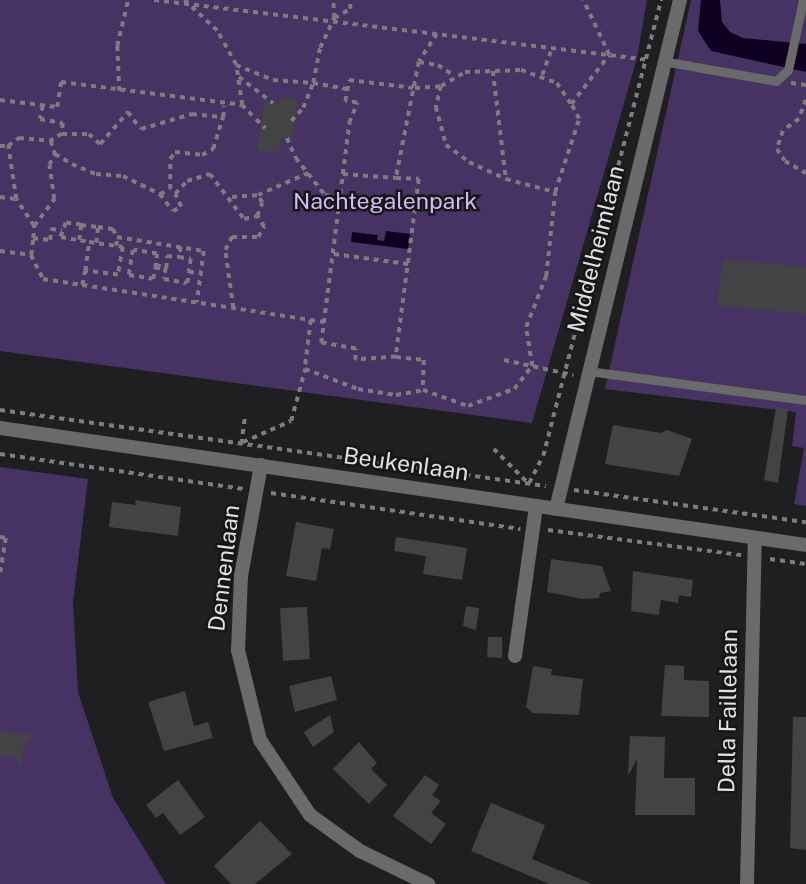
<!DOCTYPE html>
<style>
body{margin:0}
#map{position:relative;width:806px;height:884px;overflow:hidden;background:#1f1e21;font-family:"Public Sans",sans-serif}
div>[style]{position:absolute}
.green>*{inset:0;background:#463363}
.water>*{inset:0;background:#0d0020}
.building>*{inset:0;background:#434345}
.path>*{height:3.5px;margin-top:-1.75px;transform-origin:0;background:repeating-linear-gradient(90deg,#7d7c7e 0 5px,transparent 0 10px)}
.service>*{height:9px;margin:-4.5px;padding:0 4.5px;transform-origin:4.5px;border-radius:4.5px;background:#6a6a6b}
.minor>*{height:14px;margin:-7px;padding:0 7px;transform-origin:7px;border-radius:7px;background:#6a6a6b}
.tertiary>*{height:14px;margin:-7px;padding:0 7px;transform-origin:7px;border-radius:7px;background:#6a6a6b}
span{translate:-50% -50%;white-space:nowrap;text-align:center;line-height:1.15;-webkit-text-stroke:5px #161517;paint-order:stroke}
.park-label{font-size:23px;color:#d0bdf4}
.street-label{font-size:23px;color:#e2e1e3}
</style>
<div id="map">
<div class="green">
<i style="clip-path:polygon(0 0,647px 0,637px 58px,532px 423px,0 351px)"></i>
<i style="clip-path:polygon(691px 0,806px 0,806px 506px,794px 504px,804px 448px,792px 446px,796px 412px,605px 389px)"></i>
<i style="clip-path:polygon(0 467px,88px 479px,73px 602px,78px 692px,113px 798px,166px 884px,0 884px)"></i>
</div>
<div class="water">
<i style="clip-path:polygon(701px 0,720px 0,722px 22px,730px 32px,743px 38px,806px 44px,806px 72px,711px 51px,698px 31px)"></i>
<i style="clip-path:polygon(386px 231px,410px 234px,408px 249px,351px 242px,352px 232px,378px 235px,377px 240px,384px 241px)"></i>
</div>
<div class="building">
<i style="clip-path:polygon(280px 97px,298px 100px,292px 139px,281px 138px,279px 152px,257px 150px,264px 102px,279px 104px)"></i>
<i style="clip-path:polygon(723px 259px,806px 267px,806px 314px,717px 306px)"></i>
<i style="clip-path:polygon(776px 407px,788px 409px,778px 483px,764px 480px)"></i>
<i style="clip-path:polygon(613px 425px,661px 433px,667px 430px,692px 439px,679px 476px,605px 464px)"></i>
<i style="clip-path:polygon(135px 500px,181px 507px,178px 536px,109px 527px,112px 502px,136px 505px)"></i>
<i style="clip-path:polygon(296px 522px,334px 529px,330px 549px,322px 548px,316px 581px,286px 576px)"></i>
<i style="clip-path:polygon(396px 537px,467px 548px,462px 580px,423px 574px,426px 556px,394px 551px)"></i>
<i style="clip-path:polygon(551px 559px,602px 566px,611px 591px,600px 593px,599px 598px,583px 599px,547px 592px)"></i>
<i style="clip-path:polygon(633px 571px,693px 580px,691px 597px,679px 595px,678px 603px,661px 600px,659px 615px,631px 611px)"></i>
<i style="clip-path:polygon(466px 606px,479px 608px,476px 630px,463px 626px)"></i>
<i style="clip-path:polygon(307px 607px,310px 659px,283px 661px,280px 608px)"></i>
<i style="clip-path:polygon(488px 637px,502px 637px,502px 658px,487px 657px)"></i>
<i style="clip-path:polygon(665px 665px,684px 666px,684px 680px,709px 681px,709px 717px,661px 716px)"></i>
<i style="clip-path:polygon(533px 666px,552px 669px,551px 675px,583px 679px,579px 715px,533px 713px,526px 707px)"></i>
<i style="clip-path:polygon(331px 676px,337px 700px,295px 712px,289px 686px)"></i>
<i style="clip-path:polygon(185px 691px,194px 726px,208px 722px,213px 738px,164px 751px,148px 702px)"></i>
<i style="clip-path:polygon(330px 715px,334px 732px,313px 747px,304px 732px)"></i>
<i style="clip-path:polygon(793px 717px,806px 717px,806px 850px,790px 848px)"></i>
<i style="clip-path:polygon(0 730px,34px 735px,24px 744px,21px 767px,12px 757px,0 756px)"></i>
<i style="clip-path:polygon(630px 736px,665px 737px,664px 778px,695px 778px,695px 815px,635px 815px,637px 759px,628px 776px)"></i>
<i style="clip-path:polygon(359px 742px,377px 763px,371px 769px,387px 785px,369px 804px,333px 769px)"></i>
<i style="clip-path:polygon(425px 775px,439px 785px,432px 795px,441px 801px,431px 813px,446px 824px,431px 844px,393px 816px)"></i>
<i style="clip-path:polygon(178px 780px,205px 817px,180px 835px,163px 813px,156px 818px,146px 805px)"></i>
<i style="clip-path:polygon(491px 803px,545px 825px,532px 859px,592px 884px,549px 884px,471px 851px)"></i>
<i style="clip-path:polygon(260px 821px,292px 854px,255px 884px,231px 884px,214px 866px)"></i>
</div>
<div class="path">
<i style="left:154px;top:0;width:499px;rotate:6.9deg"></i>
<i style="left:334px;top:18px;width:18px;rotate:-29deg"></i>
<i style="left:350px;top:9px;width:9px;rotate:-90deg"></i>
<i style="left:437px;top:34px;width:33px;rotate:123deg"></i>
<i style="left:419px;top:62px;width:118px;rotate:101.2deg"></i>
<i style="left:396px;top:178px;width:23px;rotate:2deg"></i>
<i style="left:419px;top:179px;width:179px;rotate:97.4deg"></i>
<i style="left:396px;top:357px;width:28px;rotate:6deg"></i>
<i style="left:424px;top:360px;width:30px;rotate:92deg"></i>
<i style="left:423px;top:390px;width:48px;rotate:19.6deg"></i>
<i style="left:468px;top:406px;width:49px;rotate:-20.3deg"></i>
<i style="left:514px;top:389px;width:29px;rotate:-52deg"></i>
<i style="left:532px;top:366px;width:39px;rotate:-99deg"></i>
<i style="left:526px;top:327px;width:55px;rotate:-68.6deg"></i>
<i style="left:546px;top:276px;width:84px;rotate:-83.9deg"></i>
<i style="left:555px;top:192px;width:77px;rotate:-71.8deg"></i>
<i style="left:579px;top:119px;width:17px;rotate:-118deg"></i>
<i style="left:571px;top:104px;width:62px;rotate:-52.2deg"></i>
<i style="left:609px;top:55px;width:61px;rotate:-115.3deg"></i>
<i style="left:419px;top:62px;width:19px;rotate:9deg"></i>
<i style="left:438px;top:65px;width:20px;rotate:33deg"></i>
<i style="left:236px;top:65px;width:40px;rotate:22deg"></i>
<i style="left:273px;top:80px;width:40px;rotate:4.3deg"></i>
<i style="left:313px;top:83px;width:36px;rotate:-79deg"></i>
<i style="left:320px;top:48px;width:33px;rotate:-65deg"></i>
<i style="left:334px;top:18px;width:18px;rotate:-93deg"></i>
<i style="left:493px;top:71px;width:109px;rotate:83.1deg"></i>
<i style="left:542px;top:75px;width:29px;rotate:-70deg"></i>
<i style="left:239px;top:77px;width:43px;rotate:37.4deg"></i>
<i style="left:791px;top:83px;width:15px;rotate:8deg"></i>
<i style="left:441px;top:86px;width:22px;rotate:103deg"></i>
<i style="left:436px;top:107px;width:39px;rotate:75deg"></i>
<i style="left:446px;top:145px;width:29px;rotate:36deg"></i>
<i style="left:469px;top:162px;width:41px;rotate:24.7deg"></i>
<i style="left:506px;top:179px;width:51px;rotate:14.9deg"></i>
<i style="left:119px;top:91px;width:45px;rotate:-92.5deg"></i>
<i style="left:117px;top:46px;width:47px;rotate:-76.6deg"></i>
<i style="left:0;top:100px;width:57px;rotate:7deg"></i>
<i style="left:57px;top:107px;width:25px;rotate:-81deg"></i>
<i style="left:61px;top:82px;width:182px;rotate:7.2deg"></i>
<i style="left:242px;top:105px;width:40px;rotate:-98.5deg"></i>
<i style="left:236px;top:65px;width:39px;rotate:-119deg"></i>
<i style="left:217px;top:31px;width:45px;rotate:-136.8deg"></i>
<i style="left:806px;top:100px;width:20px;rotate:110deg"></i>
<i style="left:799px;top:119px;width:20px;rotate:143deg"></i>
<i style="left:783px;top:131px;width:19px;rotate:108deg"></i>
<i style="left:777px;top:149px;width:14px;rotate:56deg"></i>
<i style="left:785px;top:161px;width:24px;rotate:30deg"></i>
<i style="left:242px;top:105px;width:33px;rotate:45deg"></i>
<i style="left:43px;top:106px;width:13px;rotate:103deg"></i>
<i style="left:40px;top:119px;width:23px;rotate:10deg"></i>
<i style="left:63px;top:123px;width:11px;rotate:95deg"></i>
<i style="left:62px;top:134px;width:27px"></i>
<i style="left:89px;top:134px;width:15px;rotate:42deg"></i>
<i style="left:100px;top:144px;width:43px;rotate:-48.8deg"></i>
<i style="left:128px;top:112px;width:21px;rotate:53deg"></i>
<i style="left:141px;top:129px;width:53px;rotate:-16.4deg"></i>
<i style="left:192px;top:114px;width:31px;rotate:6deg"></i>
<i style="left:223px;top:117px;width:11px;rotate:-85deg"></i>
<i style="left:291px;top:121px;width:18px;rotate:-47deg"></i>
<i style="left:303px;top:108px;width:27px;rotate:-68deg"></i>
<i style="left:313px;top:83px;width:35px;rotate:10deg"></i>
<i style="left:62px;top:134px;width:13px;rotate:148deg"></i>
<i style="left:51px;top:141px;width:14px;rotate:73deg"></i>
<i style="left:55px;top:154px;width:20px;rotate:30deg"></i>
<i style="left:72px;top:164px;width:26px;rotate:23deg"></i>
<i style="left:96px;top:174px;width:27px;rotate:4deg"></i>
<i style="left:123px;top:176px;width:41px;rotate:25.9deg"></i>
<i style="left:160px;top:194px;width:11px;rotate:-27deg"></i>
<i style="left:170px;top:189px;width:30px;rotate:-90deg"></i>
<i style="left:170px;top:159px;width:9px;rotate:-54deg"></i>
<i style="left:175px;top:152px;width:27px;rotate:6deg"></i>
<i style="left:202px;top:155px;width:13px;rotate:-29deg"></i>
<i style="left:213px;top:149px;width:34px;rotate:-73deg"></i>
<i style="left:287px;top:138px;width:22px;rotate:66deg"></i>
<i style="left:296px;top:158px;width:47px;rotate:51.9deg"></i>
<i style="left:325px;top:195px;width:17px;rotate:7deg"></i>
<i style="left:0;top:146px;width:8px"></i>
<i style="left:343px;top:174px;width:53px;rotate:4.3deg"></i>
<i style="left:160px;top:194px;width:21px;rotate:53deg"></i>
<i style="left:173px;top:211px;width:9px;rotate:-27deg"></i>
<i style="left:181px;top:207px;width:14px;rotate:-115deg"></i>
<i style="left:175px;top:194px;width:18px;rotate:-47deg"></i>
<i style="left:187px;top:181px;width:24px;rotate:-17deg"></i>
<i style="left:210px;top:174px;width:56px;rotate:52.9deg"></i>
<i style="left:244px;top:219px;width:13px;rotate:-13deg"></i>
<i style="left:257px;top:216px;width:14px;rotate:-69deg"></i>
<i style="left:262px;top:203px;width:9px;rotate:-117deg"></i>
<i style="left:258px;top:195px;width:55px;rotate:-23.7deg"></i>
<i style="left:0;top:197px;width:15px;rotate:8deg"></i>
<i style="left:232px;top:197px;width:26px;rotate:-4deg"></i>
<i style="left:81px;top:225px;width:15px;rotate:-172deg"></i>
<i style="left:66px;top:223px;width:15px;rotate:110deg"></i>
<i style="left:61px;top:237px;width:28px;rotate:10deg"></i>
<i style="left:34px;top:226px;width:32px;rotate:-124deg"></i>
<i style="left:16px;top:199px;width:54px;rotate:-98.6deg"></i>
<i style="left:8px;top:146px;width:14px;rotate:-36deg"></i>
<i style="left:19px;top:138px;width:32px;rotate:5deg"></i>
<i style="left:33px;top:238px;width:12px;rotate:-85deg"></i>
<i style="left:34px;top:226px;width:34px;rotate:-53deg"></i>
<i style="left:54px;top:199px;width:34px;rotate:-98deg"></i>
<i style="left:49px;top:165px;width:13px;rotate:-61deg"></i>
<i style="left:79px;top:240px;width:15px;rotate:-82deg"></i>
<i style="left:81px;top:225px;width:17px;rotate:7deg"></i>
<i style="left:96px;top:243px;width:16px;rotate:-83deg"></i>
<i style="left:98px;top:227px;width:15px;rotate:8deg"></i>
<i style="left:113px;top:229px;width:9px;rotate:63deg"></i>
<i style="left:116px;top:246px;width:9px;rotate:-84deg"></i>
<i style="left:117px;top:237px;width:88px;rotate:9.1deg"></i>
<i style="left:204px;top:251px;width:52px;rotate:97.7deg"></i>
<i style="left:181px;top:247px;width:10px;rotate:101deg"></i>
<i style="left:179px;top:257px;width:12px;rotate:9deg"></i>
<i style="left:191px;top:259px;width:13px;rotate:99deg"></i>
<i style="left:189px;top:272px;width:12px;rotate:5deg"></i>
<i style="left:0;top:251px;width:31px;rotate:7deg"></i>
<i style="left:31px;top:255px;width:27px;rotate:63deg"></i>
<i style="left:43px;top:279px;width:285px;rotate:8.7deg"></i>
<i style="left:334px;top:254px;width:75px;rotate:7.7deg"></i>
<i style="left:31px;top:255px;width:17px;rotate:-83deg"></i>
<i style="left:33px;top:238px;width:17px;rotate:7deg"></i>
<i style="left:50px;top:240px;width:11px;rotate:-85deg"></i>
<i style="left:51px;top:229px;width:11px;rotate:5deg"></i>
<i style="left:156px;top:265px;width:10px;rotate:17deg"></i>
<i style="left:166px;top:268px;width:11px;rotate:100deg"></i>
<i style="left:164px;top:279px;width:23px;rotate:10deg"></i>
<i style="left:187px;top:283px;width:11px;rotate:-80deg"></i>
<i style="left:155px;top:268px;width:14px;rotate:-82deg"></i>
<i style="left:157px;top:254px;width:24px;rotate:-171deg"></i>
<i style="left:133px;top:250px;width:25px;rotate:99deg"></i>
<i style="left:129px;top:275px;width:24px;rotate:9deg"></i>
<i style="left:153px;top:279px;width:11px;rotate:-80deg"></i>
<i style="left:155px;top:268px;width:11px"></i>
<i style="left:166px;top:268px;width:12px;rotate:-85deg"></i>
<i style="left:167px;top:256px;width:12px;rotate:5deg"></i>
<i style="left:82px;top:285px;width:14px;rotate:-78deg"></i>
<i style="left:85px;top:271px;width:29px;rotate:-82deg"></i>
<i style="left:89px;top:242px;width:34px;rotate:8deg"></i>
<i style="left:123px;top:247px;width:28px;rotate:100deg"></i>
<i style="left:118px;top:275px;width:33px;rotate:-173deg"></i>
<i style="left:233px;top:308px;width:59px;rotate:-97.9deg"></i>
<i style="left:225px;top:250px;width:15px;rotate:-62deg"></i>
<i style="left:232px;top:237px;width:26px"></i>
<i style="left:258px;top:237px;width:12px;rotate:-59deg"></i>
<i style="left:264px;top:227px;width:13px;rotate:-122deg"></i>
<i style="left:311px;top:320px;width:49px;rotate:97deg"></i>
<i style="left:305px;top:369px;width:57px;rotate:20.7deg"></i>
<i style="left:358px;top:389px;width:38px;rotate:9deg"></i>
<i style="left:396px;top:395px;width:27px;rotate:-10deg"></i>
<i style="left:396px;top:357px;width:41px;rotate:175.8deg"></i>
<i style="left:355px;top:360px;width:11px;rotate:-85deg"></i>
<i style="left:356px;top:349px;width:36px;rotate:-170deg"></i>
<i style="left:321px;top:343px;width:222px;rotate:-82.7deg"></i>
<i style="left:349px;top:123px;width:22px;rotate:-68deg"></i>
<i style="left:357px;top:103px;width:12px;rotate:-171deg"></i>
<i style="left:345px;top:101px;width:21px;rotate:-79deg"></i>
<i style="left:349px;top:80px;width:66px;rotate:6.9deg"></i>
<i style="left:415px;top:88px;width:26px;rotate:-4deg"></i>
<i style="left:441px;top:86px;width:28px;rotate:-30deg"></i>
<i style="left:465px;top:72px;width:56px;rotate:-2deg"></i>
<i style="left:521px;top:70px;width:38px;rotate:20deg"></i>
<i style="left:557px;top:83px;width:25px;rotate:56deg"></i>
<i style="left:504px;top:360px;width:71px;rotate:12.3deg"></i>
<i style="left:0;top:410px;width:551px;rotate:7.92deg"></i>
<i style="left:243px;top:442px;width:52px;rotate:-23.6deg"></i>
<i style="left:291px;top:421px;width:54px;rotate:-74.9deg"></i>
<i style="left:241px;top:444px;width:30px;rotate:-82deg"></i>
<i style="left:494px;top:449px;width:47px;rotate:45deg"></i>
<i style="left:0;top:454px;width:246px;rotate:8.2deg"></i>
<i style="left:529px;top:483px;width:30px;rotate:-63deg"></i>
<i style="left:543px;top:456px;width:471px;rotate:-75.5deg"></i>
<i style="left:574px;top:490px;width:234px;rotate:7.9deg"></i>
<i style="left:271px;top:493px;width:252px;rotate:8.2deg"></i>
<i style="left:548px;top:530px;width:195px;rotate:7.4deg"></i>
<i style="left:0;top:537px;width:6px;rotate:9deg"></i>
<i style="left:6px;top:538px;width:38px;rotate:99deg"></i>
<i style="left:770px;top:559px;width:36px;rotate:8deg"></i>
</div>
<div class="service">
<i style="left:667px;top:62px;width:25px;rotate:9deg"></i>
<i style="left:696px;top:67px;width:81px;rotate:9.9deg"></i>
<i style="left:776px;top:81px;width:16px;rotate:-43deg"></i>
<i style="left:788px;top:70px;width:72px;rotate:-77.9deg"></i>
<i style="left:588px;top:371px;width:220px;rotate:7.6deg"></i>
</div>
<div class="minor">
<i style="left:261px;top:465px;width:113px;rotate:100.2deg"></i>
<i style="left:241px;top:576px;width:74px;rotate:92.3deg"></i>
<i style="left:238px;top:650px;width:93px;rotate:76.3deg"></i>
<i style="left:260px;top:740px;width:90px;rotate:56.3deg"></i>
<i style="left:310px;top:815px;width:62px;rotate:35.8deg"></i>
<i style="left:360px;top:851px;width:76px;rotate:25.9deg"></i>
<i style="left:556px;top:509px;width:524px;rotate:-76.31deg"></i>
<i style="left:515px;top:656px;width:151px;rotate:-82deg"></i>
<i style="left:747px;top:884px;width:346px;rotate:-88.7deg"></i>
</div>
<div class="tertiary">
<i style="left:0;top:428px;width:814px;rotate:8.26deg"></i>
</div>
<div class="park-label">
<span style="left:385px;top:201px">Nachtegalenpark</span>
</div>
<div class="street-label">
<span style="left:596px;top:249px;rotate:-76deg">Middelheimlaan</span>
<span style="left:406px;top:464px;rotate:8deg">Beukenlaan</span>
<span style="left:224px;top:568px;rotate:-83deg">Dennenlaan</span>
<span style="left:728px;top:711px;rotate:-89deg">Della Faillelaan</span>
</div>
</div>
